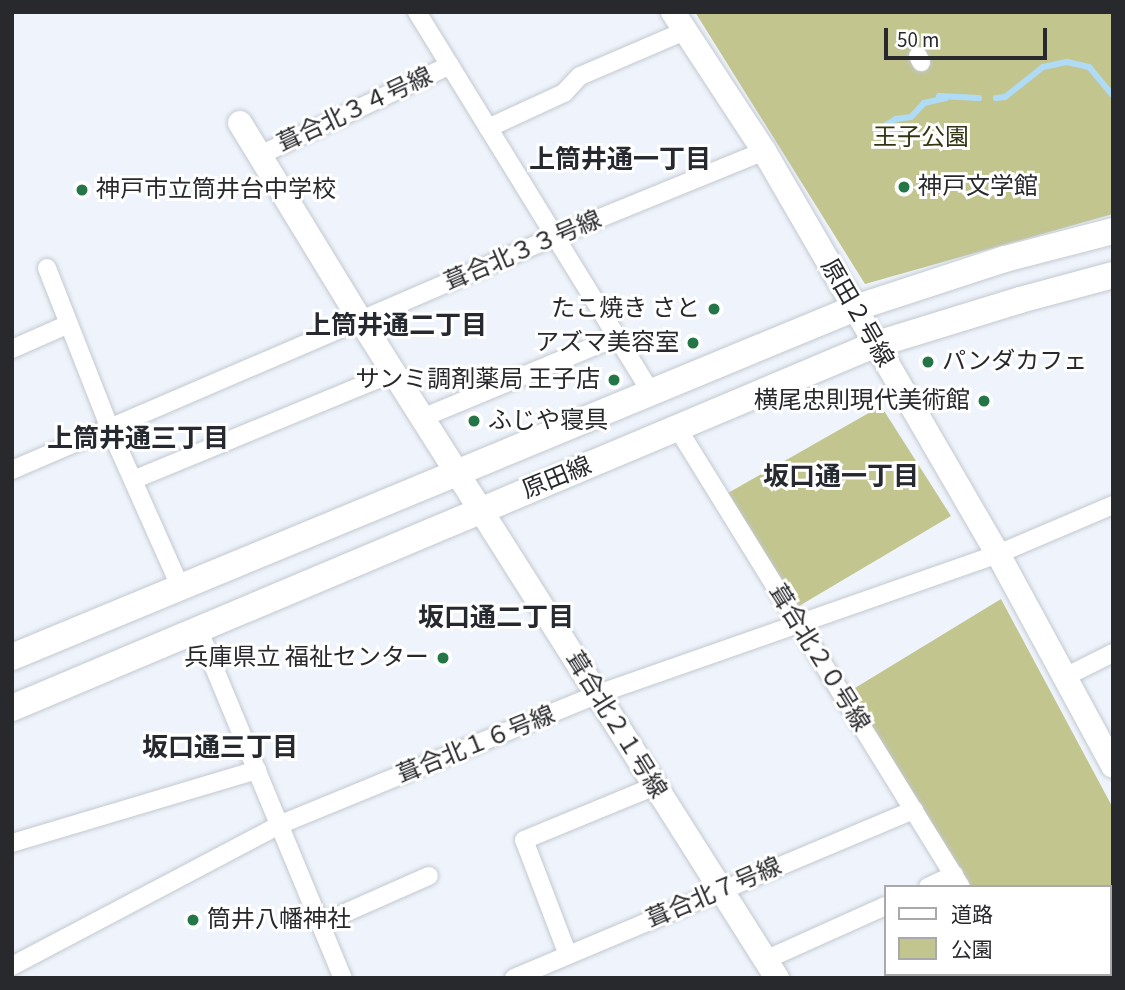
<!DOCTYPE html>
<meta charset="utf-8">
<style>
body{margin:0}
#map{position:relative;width:1125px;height:990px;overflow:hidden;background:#eff4fc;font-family:"Source Sans 3","Noto Sans JP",sans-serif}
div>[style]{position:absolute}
.green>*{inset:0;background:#c2c58e}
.stream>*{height:6px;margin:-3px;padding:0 3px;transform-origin:3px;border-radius:3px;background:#b0dbf7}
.roads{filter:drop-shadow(0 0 2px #c3c8d0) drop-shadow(0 0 2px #c3c8d0)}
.street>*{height:18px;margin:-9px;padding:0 9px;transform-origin:9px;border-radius:9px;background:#fff}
.secondary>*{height:24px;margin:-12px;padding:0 12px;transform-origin:12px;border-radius:12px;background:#fff}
.primary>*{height:26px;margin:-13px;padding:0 13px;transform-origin:13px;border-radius:13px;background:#fff}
.dots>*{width:19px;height:19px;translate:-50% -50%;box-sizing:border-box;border:4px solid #fff;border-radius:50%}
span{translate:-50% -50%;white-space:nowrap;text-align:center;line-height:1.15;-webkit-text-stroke:6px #fff;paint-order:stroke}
.street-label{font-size:24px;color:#28292c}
.park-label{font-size:24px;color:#343513}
.poi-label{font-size:24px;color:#28292c}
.left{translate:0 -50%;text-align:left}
.right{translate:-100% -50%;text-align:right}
.neighbourhood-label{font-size:26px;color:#262a30;font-weight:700}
.frame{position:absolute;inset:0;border:14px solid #28292c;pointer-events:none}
.legend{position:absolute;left:884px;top:885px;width:228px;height:91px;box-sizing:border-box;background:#fff;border:2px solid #a9a9ab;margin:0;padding:9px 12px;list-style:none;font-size:21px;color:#28292c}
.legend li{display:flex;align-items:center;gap:14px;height:35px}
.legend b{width:35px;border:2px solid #a9a9ab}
.scale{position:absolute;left:884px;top:28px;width:163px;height:32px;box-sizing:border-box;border:4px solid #28292c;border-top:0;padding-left:9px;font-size:21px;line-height:24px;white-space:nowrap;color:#28292c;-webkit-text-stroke:5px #fff;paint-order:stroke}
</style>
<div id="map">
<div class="green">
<i style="clip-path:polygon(695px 12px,1113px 12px,1113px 214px,865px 284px)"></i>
<i style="clip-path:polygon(881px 406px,951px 516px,794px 609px,728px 493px)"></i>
<i style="clip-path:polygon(1001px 599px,1113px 808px,1113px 978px,1027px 978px,1024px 974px,1109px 974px,1109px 887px,970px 887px,850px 691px)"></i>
</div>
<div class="stream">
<i style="left:939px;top:96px;width:40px;rotate:2.9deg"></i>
<i style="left:996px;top:98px;width:9px;rotate:-6deg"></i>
<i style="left:1005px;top:97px;width:48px;rotate:-38.3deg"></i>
<i style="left:1043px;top:67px;width:25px;rotate:-12deg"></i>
<i style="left:1067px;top:62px;width:23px;rotate:13deg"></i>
<i style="left:1089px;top:67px;width:38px;rotate:50deg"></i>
<i style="left:886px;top:125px;width:12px;rotate:-31deg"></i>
<i style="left:896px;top:119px;width:15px;rotate:-8deg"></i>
<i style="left:911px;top:117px;width:19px;rotate:-47deg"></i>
<i style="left:924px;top:103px;width:22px;rotate:-13deg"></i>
</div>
<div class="roads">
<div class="street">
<i style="left:417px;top:12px;width:446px;rotate:58.4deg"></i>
<i style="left:918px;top:56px;width:7px;rotate:63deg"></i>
<i style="left:488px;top:128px;width:84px;rotate:-24.7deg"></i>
<i style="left:564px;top:93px;width:23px;rotate:-47deg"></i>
<i style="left:580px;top:76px;width:114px;rotate:-23.2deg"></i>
<i style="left:260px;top:155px;width:210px;rotate:-25.3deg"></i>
<i style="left:47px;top:268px;width:173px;rotate:68.6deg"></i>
<i style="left:110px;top:429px;width:172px;rotate:66deg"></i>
<i style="left:12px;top:349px;width:62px;rotate:-23.7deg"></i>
<i style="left:422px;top:418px;width:211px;rotate:-22.6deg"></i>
<i style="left:678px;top:429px;width:538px;rotate:58.29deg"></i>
<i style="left:12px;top:470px;width:592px;rotate:-23.27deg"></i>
<i style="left:556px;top:236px;width:225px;rotate:-22.2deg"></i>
<i style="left:133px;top:480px;width:281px;rotate:-22.4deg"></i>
<i style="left:199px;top:631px;width:376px;rotate:67.5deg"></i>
<i style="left:1065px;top:677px;width:54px;rotate:-26.6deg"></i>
<i style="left:12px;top:843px;width:256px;rotate:-16.6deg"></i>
<i style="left:928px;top:887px;width:29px;rotate:-25deg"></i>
<i style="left:320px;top:924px;width:119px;rotate:-23.8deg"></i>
<i style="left:568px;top:955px;width:123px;rotate:-110.9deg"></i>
<i style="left:524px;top:840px;width:142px;rotate:-22.4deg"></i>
<i style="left:765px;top:960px;width:132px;rotate:-24.2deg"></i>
<i style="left:12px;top:966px;width:302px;rotate:-27.8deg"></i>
<i style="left:279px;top:825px;width:345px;rotate:-22.3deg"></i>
<i style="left:598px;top:694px;width:424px;rotate:-19.3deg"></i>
<i style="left:998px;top:554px;width:125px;rotate:-23.1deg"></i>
<i style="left:1016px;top:974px;width:4px;rotate:63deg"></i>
<i style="left:514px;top:978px;width:434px;rotate:-22.8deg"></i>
<i style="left:946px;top:978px;width:8px;rotate:-30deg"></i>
</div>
<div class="secondary">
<i style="left:673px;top:12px;width:166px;rotate:56.8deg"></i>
<i style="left:764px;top:151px;width:466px;rotate:59.9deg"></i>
<i style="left:998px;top:554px;width:241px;rotate:61.5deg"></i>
<i style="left:240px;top:123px;width:232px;rotate:58.6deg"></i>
<i style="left:361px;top:321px;width:778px;rotate:57.66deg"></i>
</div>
<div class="primary">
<i style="left:12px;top:657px;width:912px;rotate:-22.49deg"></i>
<i style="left:855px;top:308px;width:158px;rotate:-18.1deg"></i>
<i style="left:1005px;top:259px;width:112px;rotate:-14.5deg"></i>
<i style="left:12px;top:708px;width:935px;rotate:-22.84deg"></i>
<i style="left:874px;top:345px;width:153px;rotate:-17.1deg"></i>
<i style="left:1020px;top:300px;width:96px;rotate:-15deg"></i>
</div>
</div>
<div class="dots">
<i style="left:904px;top:187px;background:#247647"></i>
<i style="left:82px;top:190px;background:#247647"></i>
<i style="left:714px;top:309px;background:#247647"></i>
<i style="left:693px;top:343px;background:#247647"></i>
<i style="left:928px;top:362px;background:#247647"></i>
<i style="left:614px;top:380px;background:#247647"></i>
<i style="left:984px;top:401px;background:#247647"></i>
<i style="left:474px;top:421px;background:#247647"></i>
<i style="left:443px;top:658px;background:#247647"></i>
<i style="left:193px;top:920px;background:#247647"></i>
</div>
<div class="street-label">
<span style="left:355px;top:110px;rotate:-25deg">葺合北３４号線</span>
<span style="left:523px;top:251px;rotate:-23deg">葺合北３３号線</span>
<span style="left:857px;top:313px;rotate:60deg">原田２号線</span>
<span style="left:557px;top:478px;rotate:-22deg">原田線</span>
<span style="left:819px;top:658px;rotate:58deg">葺合北２０号線</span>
<span style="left:616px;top:725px;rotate:58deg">葺合北２１号線</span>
<span style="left:476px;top:745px;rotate:-22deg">葺合北１６号線</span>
<span style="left:714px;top:893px;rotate:-23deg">葺合北７号線</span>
</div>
<div class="park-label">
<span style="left:921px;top:138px">王子公園</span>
</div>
<div class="poi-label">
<span class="left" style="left:918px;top:187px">神戸文学館</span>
<span class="left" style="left:96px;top:190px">神戸市立筒井台中学校</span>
<span class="right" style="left:700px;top:309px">たこ焼き さと</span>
<span class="right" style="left:679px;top:343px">アズマ美容室</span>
<span class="left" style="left:942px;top:362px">パンダカフェ</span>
<span class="right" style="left:600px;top:380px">サンミ調剤薬局 王子店</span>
<span class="right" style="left:970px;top:401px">横尾忠則現代美術館</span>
<span class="left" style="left:488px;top:421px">ふじや寝具</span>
<span class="right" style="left:429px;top:658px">兵庫県立 福祉センター</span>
<span class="left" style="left:207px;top:920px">筒井八幡神社</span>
</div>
<div class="neighbourhood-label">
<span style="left:620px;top:160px">上筒井通一丁目</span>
<span style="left:396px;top:326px">上筒井通二丁目</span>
<span style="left:138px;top:439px">上筒井通三丁目</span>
<span style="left:841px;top:477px">坂口通一丁目</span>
<span style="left:496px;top:618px">坂口通二丁目</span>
<span style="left:220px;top:748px">坂口通三丁目</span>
</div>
<div class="frame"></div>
<ul class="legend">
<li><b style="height:9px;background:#fff"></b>道路</li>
<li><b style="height:19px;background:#c2c58e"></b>公園</li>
</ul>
<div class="scale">50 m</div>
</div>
